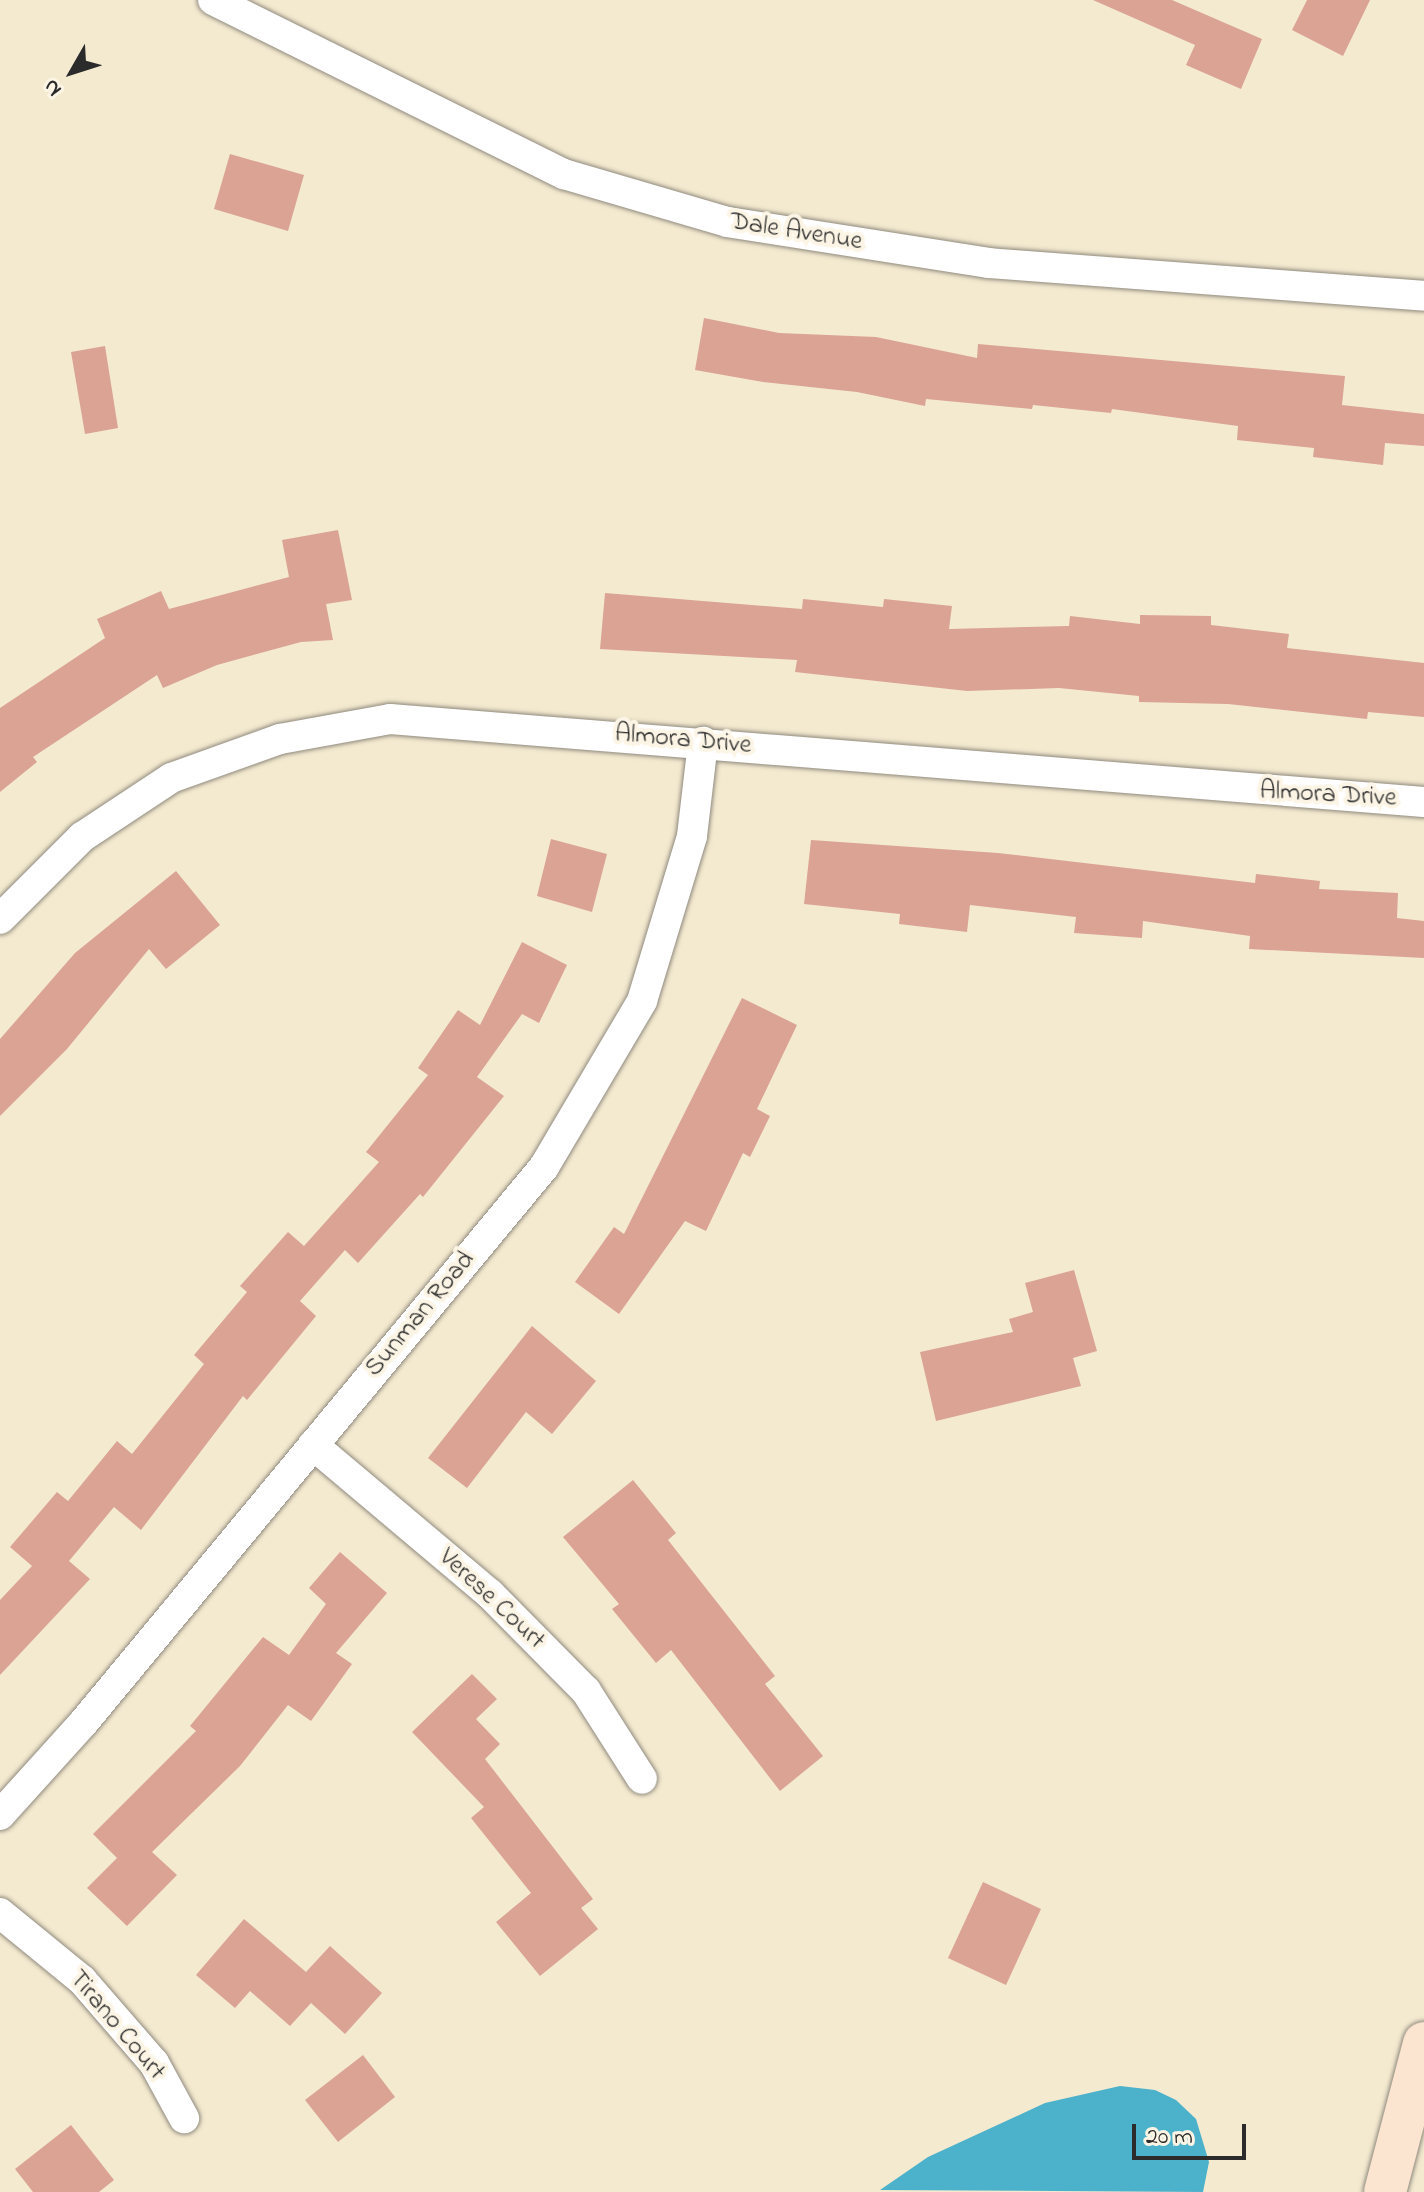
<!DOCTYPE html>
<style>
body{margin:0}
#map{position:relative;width:1424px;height:2192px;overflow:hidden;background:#f4ead0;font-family:"Indie Flower",sans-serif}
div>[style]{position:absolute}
.water>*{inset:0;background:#4cb1cb}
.building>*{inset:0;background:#daa394}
.roads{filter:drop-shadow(0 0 2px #908a7e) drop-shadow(0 0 2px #908a7e)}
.street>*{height:30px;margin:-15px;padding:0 15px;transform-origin:15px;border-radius:15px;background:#fff}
.secondary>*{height:42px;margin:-21px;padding:0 21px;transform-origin:21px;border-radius:21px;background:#fce5d0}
span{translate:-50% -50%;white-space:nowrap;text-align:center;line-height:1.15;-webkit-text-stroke:8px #fcf5e5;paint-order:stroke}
.street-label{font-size:26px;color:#2b2b2b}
.north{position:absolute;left:32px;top:32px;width:80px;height:80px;-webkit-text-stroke:6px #fcf5e5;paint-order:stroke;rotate:231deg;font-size:22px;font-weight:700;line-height:32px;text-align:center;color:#2b2b2b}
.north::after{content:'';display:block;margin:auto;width:28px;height:36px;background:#2b2b2b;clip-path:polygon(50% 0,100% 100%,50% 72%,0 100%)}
.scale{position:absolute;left:1132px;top:2124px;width:114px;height:36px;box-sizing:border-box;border:4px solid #2b2b2b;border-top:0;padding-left:10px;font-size:24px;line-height:28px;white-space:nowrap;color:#2b2b2b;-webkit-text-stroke:6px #fcf5e5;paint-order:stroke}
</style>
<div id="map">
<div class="water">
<i style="clip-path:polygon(1120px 2086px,1155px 2090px,1176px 2100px,1196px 2119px,1209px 2162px,1203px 2192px,880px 2190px,928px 2157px,1045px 2103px)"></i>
</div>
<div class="building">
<i style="clip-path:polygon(1093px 0,1172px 0,1262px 39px,1241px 89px,1186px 65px,1195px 45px)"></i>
<i style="clip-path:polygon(1307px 0,1370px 0,1343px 56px,1292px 30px)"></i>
<i style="clip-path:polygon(230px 154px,304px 175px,288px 231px,214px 209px)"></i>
<i style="clip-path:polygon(704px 318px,779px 333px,876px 337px,977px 358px,978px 344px,1345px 376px,1342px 405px,1424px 414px,1424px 446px,1385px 443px,1383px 465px,1313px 457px,1314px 448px,1237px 440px,1238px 426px,1112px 409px,1111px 413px,1033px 405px,1032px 409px,926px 399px,925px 406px,857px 392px,763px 382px,695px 370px)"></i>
<i style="clip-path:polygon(105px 346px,118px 428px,85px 434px,71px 352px)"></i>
<i style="clip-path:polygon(338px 530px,352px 600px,326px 604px,333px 640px,301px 642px,217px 665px,163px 688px,157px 675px,33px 757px,37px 762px,0 792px,0 708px,105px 638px,97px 619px,161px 591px,169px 609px,289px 577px,282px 540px)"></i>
<i style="clip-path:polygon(605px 593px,802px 609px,803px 599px,883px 607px,884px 599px,952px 606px,949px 629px,1069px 626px,1070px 616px,1140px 624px,1140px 615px,1211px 616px,1211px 625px,1289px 634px,1287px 648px,1424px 663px,1424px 717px,1368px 712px,1367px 719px,1228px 704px,1139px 702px,1139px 696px,1059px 688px,967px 691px,795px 672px,797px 660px,600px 649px)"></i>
<i style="clip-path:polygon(551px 839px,607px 854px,592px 912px,537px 896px)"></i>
<i style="clip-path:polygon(811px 840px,998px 853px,1255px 883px,1256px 874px,1320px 881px,1319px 889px,1398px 893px,1397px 918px,1424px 921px,1424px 958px,1249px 949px,1250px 936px,1143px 921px,1142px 938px,1074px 933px,1076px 917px,970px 905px,967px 932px,899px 924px,900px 914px,804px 904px)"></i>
<i style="clip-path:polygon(176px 871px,220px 925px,166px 969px,149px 949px,67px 1049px,0 1116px,0 1039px,75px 953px)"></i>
<i style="clip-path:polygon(522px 942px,567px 965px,539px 1023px,522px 1014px,477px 1077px,504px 1096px,423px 1197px,420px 1194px,358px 1263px,345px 1250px,300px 1301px,316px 1316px,247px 1400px,243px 1396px,141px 1530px,114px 1507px,69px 1561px,90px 1579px,0 1675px,0 1600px,32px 1566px,10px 1547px,57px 1492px,68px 1501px,117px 1441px,132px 1454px,204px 1364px,194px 1355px,247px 1292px,240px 1286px,288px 1232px,304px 1246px,379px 1162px,366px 1152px,428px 1075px,418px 1068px,458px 1010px,480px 1025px)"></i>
<i style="clip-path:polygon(742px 998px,797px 1025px,757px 1109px,770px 1116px,750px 1157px,743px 1153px,706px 1231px,685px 1221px,619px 1314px,575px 1282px,614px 1227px,624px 1234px)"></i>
<i style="clip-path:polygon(1074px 1270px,1097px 1351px,1073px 1358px,1081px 1386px,936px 1421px,920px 1352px,1013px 1332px,1009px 1319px,1033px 1312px,1025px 1283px)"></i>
<i style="clip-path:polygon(532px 1326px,596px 1381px,552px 1434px,526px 1412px,467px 1488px,428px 1458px)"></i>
<i style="clip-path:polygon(633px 1480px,676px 1533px,668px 1540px,775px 1676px,765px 1684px,823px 1756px,780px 1791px,671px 1650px,656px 1663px,612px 1609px,619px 1604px,563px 1537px)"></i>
<i style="clip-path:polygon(340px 1552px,387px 1593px,336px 1653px,352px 1664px,311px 1721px,288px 1705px,240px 1766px,152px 1852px,177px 1875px,127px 1926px,87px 1888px,117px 1858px,93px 1834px,196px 1731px,190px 1726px,263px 1637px,289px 1655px,326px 1604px,309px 1588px)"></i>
<i style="clip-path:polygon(472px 1674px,497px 1699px,476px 1719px,500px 1744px,485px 1759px,593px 1899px,581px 1908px,598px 1929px,540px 1976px,496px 1922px,531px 1893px,471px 1818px,484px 1807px,412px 1732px)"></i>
<i style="clip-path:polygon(983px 1882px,1041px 1909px,1006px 1985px,948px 1958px)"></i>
<i style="clip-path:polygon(244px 1919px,306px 1972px,330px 1946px,382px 1993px,345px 2034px,311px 2003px,290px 2026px,250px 1991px,235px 2008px,196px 1975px)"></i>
<i style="clip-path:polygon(363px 2055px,395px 2097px,338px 2142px,305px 2100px)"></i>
<i style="clip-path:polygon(71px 2125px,114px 2180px,99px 2192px,33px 2192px,15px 2169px)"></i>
</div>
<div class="roads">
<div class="street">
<i style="left:213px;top:0;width:392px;rotate:26.4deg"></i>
<i style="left:564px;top:174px;width:170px;rotate:16.4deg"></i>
<i style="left:727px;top:222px;width:264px;rotate:8.9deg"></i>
<i style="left:988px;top:263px;width:437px;rotate:4.3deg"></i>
<i style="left:0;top:919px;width:116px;rotate:-45deg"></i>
<i style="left:82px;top:837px;width:107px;rotate:-33.5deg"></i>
<i style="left:171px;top:778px;width:116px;rotate:-19.7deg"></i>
<i style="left:280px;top:739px;width:112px;rotate:-10.3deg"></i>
<i style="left:390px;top:719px;width:1037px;rotate:4.59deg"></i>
<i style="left:313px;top:1445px;width:231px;rotate:40.1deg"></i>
<i style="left:490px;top:1594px;width:136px;rotate:45.3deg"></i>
<i style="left:586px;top:1691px;width:104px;rotate:57.5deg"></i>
<i style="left:0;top:1815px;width:125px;rotate:-47.9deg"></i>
<i style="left:84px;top:1722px;width:721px;rotate:-50.35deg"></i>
<i style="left:544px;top:1167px;width:193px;rotate:-59.4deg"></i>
<i style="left:642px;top:1001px;width:172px;rotate:-73.1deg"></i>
<i style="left:692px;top:836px;width:95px;rotate:-83.3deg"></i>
<i style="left:0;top:1913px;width:106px;rotate:39.3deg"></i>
<i style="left:82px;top:1980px;width:110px;rotate:49.1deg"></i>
<i style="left:154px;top:2063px;width:63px;rotate:61.4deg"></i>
</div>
<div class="secondary">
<i style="left:1385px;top:2192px;width:154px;rotate:-75.3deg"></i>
</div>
</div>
<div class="street-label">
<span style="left:796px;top:233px;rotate:9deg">Dale Avenue</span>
<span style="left:683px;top:741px;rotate:5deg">Almora Drive</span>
<span style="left:1328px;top:796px;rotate:3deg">Almora Drive</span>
<span style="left:421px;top:1315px;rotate:-50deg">Sunman Road</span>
<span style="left:491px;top:1600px;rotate:43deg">Verese Court</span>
<span style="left:116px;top:2026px;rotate:50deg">Tirano Court</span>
</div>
<div class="north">N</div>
<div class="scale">20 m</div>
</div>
